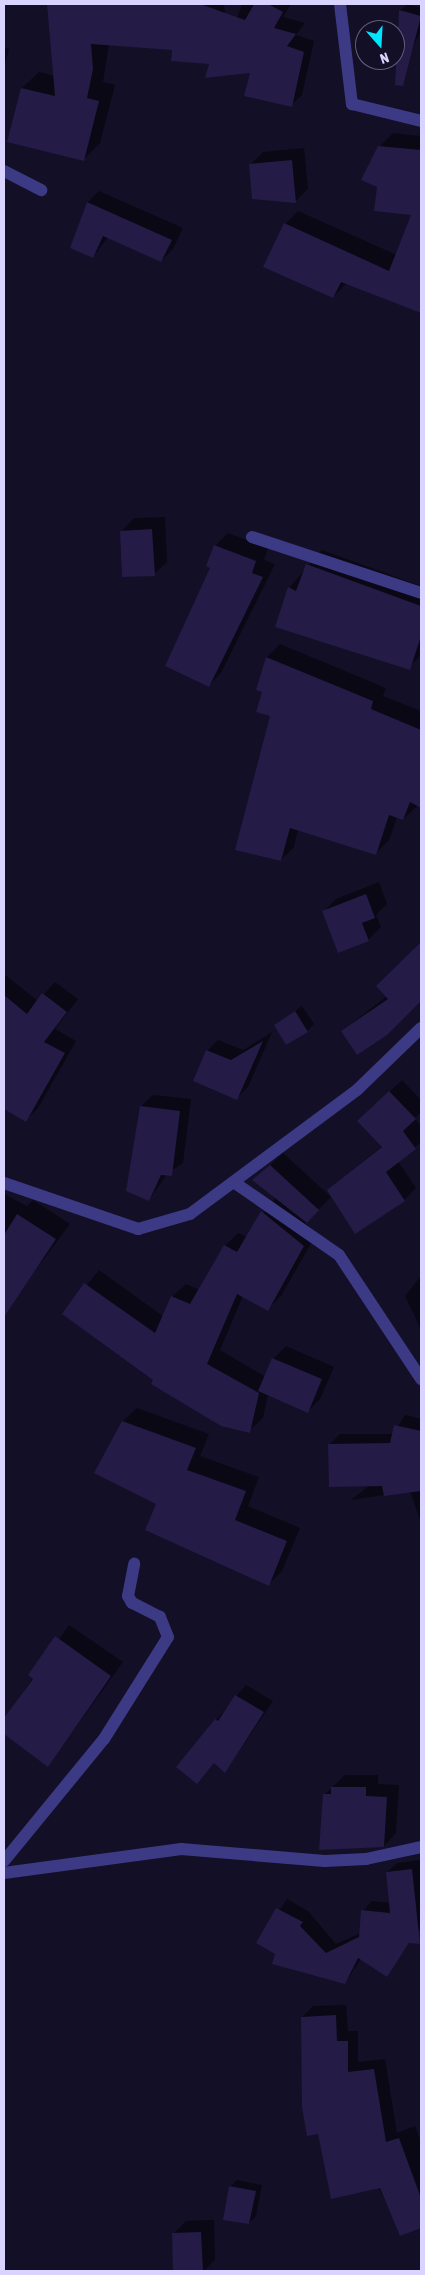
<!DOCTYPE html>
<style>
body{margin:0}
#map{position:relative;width:425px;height:2275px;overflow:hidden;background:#130f26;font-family:"Asap Condensed",sans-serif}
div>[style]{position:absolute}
.shadow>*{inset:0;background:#0007}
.building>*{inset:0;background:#241b47}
.minor>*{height:12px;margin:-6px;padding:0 6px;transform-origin:6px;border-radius:6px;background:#3d3a85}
span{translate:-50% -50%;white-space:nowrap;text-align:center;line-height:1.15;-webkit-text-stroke:5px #130f26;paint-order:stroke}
.frame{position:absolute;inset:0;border:5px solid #d9d4ff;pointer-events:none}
.north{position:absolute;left:355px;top:20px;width:50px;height:50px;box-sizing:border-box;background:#130f26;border:1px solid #625e7d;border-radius:50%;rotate:161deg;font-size:14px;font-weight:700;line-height:20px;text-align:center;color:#d9d4ff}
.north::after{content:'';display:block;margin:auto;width:18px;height:22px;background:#00e5ff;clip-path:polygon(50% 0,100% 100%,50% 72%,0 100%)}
</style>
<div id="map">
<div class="shadow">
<i style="clip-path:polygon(48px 4px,224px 4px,228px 44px,242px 4px,291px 4px,283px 17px,305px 23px,296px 35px,314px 41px,302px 95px,291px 105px,227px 47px,109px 44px,103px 82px,115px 85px,100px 143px,84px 159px,22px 88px,39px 72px,55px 76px)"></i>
<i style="clip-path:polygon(407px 4px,421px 8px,421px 32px,412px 48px,395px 44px,400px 11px)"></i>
<i style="clip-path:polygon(4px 47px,9px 49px,4px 68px)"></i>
<i style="clip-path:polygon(393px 133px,421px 136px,421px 311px,347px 283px,333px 297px,285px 224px,298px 211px,397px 255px,413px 214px,379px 147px)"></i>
<i style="clip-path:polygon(304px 148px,308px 189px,295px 202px,250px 165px,263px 152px)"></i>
<i style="clip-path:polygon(99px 191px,183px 228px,173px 249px,161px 261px,108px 237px,93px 257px,88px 202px)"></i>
<i style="clip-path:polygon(165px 517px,167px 562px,154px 574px,122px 531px,134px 518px)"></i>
<i style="clip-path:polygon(228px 533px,268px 548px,264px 560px,275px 564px,221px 673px,209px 685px,212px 567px,215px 546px)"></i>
<i style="clip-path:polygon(322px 550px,421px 586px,421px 655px,410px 666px,289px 588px)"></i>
<i style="clip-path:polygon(280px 644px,386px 688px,383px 696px,421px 711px,421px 803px,403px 819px,397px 817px,389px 840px,375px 854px,298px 829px,294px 847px,281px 860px,272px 715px,263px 691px,257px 689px,267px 657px)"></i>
<i style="clip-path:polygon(379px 882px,387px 904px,376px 915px,381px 927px,368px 940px,323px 912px,336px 899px)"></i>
<i style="clip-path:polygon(421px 943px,421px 999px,386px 1034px,342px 1031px,387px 996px,378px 986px)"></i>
<i style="clip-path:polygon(4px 974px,38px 1001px,55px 982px,78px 999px,55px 1029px,76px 1041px,38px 1108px,26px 1120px,4px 1108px,18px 1082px,4px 1070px)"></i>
<i style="clip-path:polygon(302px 1006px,314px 1024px,307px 1031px,275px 1025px)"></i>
<i style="clip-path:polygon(272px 1032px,248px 1087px,237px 1098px,207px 1051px,218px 1040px,243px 1050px)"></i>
<i style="clip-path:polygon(402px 1080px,421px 1100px,421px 1112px,415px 1118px,421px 1127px,421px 1142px,398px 1161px,416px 1188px,404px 1200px,328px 1190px,382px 1146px,371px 1109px)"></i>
<i style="clip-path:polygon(153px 1095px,191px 1099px,183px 1163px,167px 1174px,149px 1200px,141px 1106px)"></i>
<i style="clip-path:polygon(283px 1153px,331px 1197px,305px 1223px,317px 1233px,281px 1296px,267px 1310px,243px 1296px,220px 1350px,266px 1377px,273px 1359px,286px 1346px,334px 1367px,320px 1399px,308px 1411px,268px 1394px,263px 1418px,249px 1431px,155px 1379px,64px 1313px,99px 1270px,164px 1317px,172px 1297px,186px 1284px,200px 1290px,225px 1246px,238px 1233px,247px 1237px,276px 1197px,267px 1168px)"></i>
<i style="clip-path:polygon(4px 1194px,27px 1206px,33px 1200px,70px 1224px,22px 1288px,4px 1276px)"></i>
<i style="clip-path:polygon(421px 1276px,421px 1330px,405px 1296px)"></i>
<i style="clip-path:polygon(137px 1408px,209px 1434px,200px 1456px,259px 1477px,248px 1506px,300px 1528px,282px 1571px,268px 1585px,158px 1504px,123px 1421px)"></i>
<i style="clip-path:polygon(405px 1415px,421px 1419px,421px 1523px,410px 1491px,351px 1500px,370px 1485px,330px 1444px,340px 1434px,393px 1434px)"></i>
<i style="clip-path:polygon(69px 1625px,123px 1662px,48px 1766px,4px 1733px,4px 1720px)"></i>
<i style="clip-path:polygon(246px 1685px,273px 1701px,225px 1772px,215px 1762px,216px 1720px)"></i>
<i style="clip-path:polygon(345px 1775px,378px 1775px,378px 1784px,399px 1785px,396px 1833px,384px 1846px,324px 1795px)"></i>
<i style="clip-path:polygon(421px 1860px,421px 1927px,387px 1975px,361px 1959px,345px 1983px,258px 1943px,287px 1899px,308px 1911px,336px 1944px,361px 1933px,363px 1911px,372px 1901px,391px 1903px,387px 1872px,397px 1863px)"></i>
<i style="clip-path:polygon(346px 2005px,348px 2031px,358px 2031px,358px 2062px,385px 2059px,397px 2133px,415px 2126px,421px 2142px,421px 2227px,400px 2234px,302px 2017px,313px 2006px)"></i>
<i style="clip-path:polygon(237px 2180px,262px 2185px,256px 2216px,249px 2223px,230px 2187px)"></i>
<i style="clip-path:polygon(214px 2220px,215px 2260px,204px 2271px,174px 2271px,173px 2234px,186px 2221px)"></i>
</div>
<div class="building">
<i style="clip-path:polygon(47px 4px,200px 4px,245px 20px,254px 4px,268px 4px,283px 12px,274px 28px,296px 34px,287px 46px,304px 52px,292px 107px,244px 96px,250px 73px,205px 78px,209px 64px,171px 61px,172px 50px,91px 44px,93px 69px,87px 98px,99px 101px,84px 161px,7px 142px,21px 88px,55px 96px)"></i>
<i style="clip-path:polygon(399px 10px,421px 16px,403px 86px,395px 85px)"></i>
<i style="clip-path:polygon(378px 146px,421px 150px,421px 313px,341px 282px,333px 298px,263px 267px,284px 223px,389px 271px,411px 215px,374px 211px,377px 187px,361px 180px)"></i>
<i style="clip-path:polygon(292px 160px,296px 203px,252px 199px,249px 164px)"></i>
<i style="clip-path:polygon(87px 202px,172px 240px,161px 262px,103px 236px,93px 258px,70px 248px)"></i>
<i style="clip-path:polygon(152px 529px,155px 576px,122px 577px,120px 531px)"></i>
<i style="clip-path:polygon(214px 545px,256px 561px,252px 573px,263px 577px,209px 687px,165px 666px,210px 568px,206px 566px)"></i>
<i style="clip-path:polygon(306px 564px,421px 606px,421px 636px,410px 670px,275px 627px,288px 587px,296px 591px)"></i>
<i style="clip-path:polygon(266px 657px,373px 701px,371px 709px,421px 730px,421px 808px,410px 802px,403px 820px,389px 815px,376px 855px,290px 828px,281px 861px,235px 850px,270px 716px,256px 712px,262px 692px,256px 690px)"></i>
<i style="clip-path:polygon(366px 894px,375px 918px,362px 923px,369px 941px,338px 953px,322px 911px)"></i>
<i style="clip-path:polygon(421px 942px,421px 1001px,387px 1035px,357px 1055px,341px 1031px,388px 999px,376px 986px)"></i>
<i style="clip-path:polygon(42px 993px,67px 1012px,44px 1042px,65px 1053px,26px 1122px,4px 1109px,4px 995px,27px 1014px)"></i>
<i style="clip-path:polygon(295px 1011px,308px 1032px,286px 1045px,274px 1025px)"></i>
<i style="clip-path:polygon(263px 1041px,237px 1100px,193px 1081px,206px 1050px,231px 1060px)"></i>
<i style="clip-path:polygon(389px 1091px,416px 1119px,403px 1131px,416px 1149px,386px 1172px,405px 1201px,355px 1234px,327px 1190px,382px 1147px,357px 1121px)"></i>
<i style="clip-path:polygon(140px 1106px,180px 1111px,172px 1176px,161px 1175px,149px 1201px,126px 1191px)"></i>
<i style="clip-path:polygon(270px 1165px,319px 1210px,307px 1223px,252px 1180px)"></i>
<i style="clip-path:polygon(261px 1211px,304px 1246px,268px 1311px,237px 1294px,207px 1364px,259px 1393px,250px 1433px,221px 1426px,151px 1384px,153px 1380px,62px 1314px,84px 1283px,155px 1333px,171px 1296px,190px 1304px,224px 1245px,237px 1252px)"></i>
<i style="clip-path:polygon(17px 1214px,56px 1239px,4px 1317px,4px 1235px)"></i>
<i style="clip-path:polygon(272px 1358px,322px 1379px,308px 1413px,258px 1391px)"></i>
<i style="clip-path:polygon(122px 1421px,196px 1448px,187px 1470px,246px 1491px,235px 1520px,287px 1541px,269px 1586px,145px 1530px,156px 1504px,94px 1473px)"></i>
<i style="clip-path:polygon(394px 1425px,421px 1431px,421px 1491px,384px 1496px,382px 1486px,329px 1487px,328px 1444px,390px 1443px)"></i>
<i style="clip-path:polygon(55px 1636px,111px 1676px,48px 1767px,4px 1734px,4px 1718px,33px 1679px,28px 1675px)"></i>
<i style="clip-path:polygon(235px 1695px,264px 1712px,225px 1773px,214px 1763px,197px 1784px,176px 1767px,215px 1719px,218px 1721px)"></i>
<i style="clip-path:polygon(331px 1787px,366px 1787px,366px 1796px,387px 1797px,384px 1847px,319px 1850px,323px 1794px,331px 1794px)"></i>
<i style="clip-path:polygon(412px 1869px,420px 1944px,409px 1943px,387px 1977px,358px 1958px,345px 1984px,272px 1964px,275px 1954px,256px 1943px,276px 1908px,303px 1922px,300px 1926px,326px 1953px,359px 1937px,361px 1910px,390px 1913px,386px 1872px)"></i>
<i style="clip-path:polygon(336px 2015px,337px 2041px,348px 2041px,348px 2072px,374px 2069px,386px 2142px,399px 2138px,421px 2198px,421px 2228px,400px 2236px,380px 2188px,331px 2199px,318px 2134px,307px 2136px,302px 2107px,301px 2017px)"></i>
<i style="clip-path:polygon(229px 2186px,256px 2191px,249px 2224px,223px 2220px)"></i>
<i style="clip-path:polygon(201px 2232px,203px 2271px,173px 2271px,172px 2233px)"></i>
</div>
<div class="minor">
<i style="left:340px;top:4px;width:101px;rotate:83.2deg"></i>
<i style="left:352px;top:104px;width:71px;rotate:13.8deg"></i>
<i style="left:4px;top:171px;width:42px;rotate:27.2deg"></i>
<i style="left:252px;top:537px;width:178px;rotate:18.3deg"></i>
<i style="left:4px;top:1183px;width:142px;rotate:18.9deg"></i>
<i style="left:138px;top:1229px;width:54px;rotate:-16.1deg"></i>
<i style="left:190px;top:1214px;width:208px;rotate:-36.6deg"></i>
<i style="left:357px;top:1090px;width:89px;rotate:-44.1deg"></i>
<i style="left:235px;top:1183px;width:126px;rotate:34.7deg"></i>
<i style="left:339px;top:1255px;width:149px;rotate:56.5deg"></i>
<i style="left:4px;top:1861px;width:158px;rotate:-50.7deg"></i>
<i style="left:104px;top:1739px;width:120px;rotate:-57.9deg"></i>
<i style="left:168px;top:1637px;width:22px;rotate:-112deg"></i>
<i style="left:160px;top:1617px;width:31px;rotate:-153deg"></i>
<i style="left:132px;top:1603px;width:8px;rotate:-120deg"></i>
<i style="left:128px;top:1596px;width:33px;rotate:-79deg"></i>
<i style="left:4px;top:1873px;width:179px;rotate:-7.7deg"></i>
<i style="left:181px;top:1849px;width:144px;rotate:4.8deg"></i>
<i style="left:325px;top:1861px;width:41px;rotate:-2.8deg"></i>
<i style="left:366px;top:1859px;width:56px;rotate:-12.3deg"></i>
</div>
<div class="frame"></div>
<div class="north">N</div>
</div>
